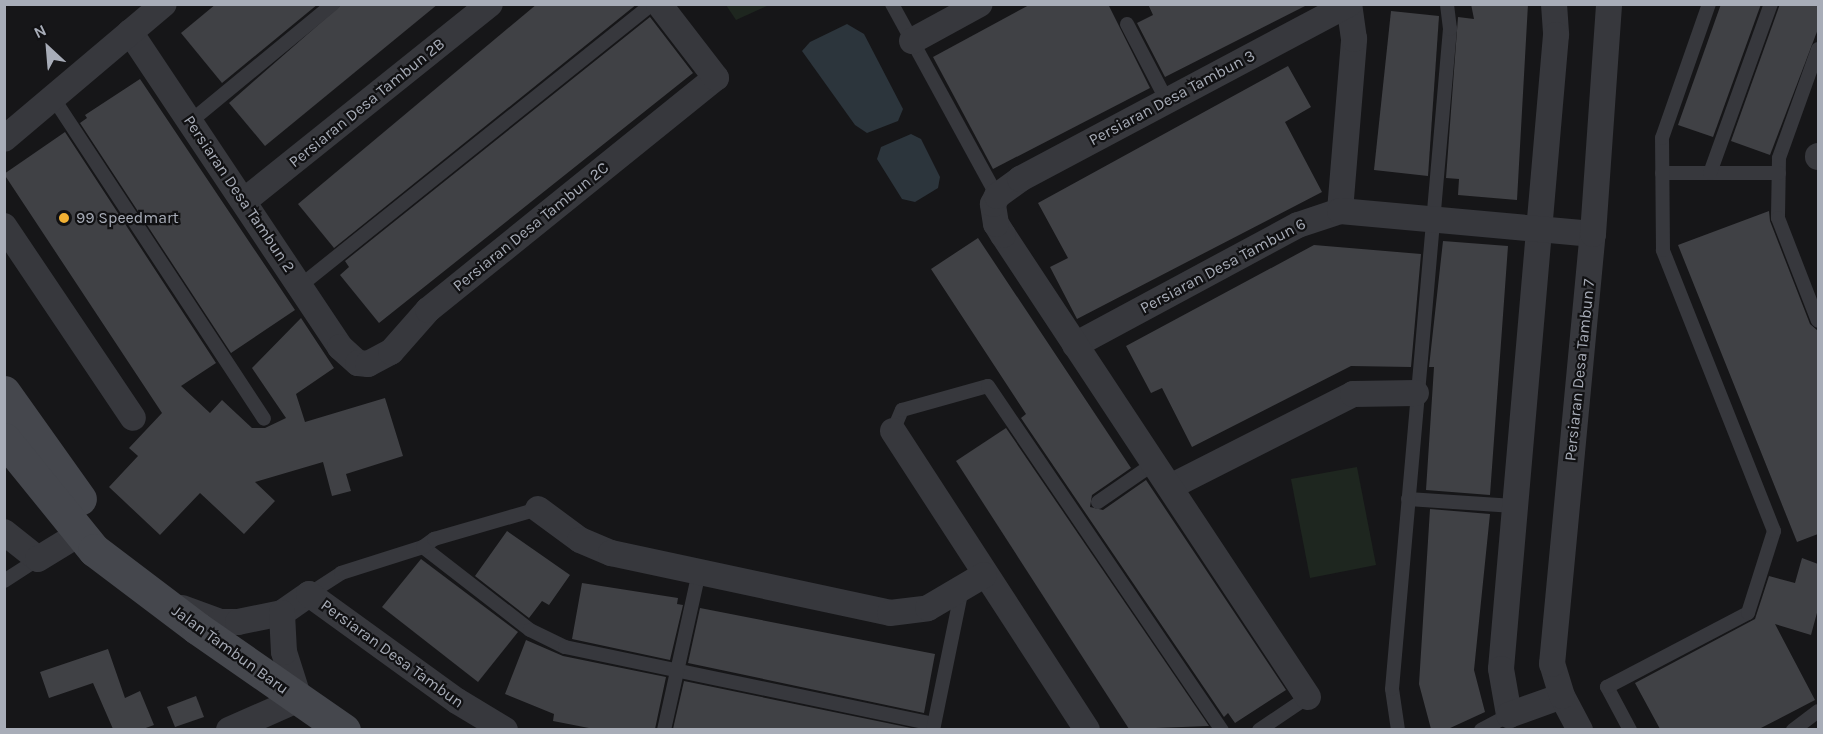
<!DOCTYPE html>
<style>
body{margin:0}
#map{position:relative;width:1823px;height:734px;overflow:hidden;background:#161618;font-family:Karla,sans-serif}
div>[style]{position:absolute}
.green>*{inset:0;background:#1e261f}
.water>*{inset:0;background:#2c353c}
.building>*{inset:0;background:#404145}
.lane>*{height:14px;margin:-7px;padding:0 7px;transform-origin:7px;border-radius:7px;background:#37383d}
.street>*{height:26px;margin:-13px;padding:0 13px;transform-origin:13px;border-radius:13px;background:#37383d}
.secondary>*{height:33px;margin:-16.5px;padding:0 16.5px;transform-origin:16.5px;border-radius:16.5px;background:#45474d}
.dots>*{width:16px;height:16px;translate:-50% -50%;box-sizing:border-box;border:3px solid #111113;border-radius:50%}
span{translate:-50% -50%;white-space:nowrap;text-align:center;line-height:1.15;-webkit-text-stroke:4.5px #111113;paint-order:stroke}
.street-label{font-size:16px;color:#a8adb8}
.poi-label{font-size:16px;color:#a8adb8}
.left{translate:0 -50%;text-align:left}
.frame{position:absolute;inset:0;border:6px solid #a8adb8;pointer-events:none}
.north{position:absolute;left:18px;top:18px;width:60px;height:60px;-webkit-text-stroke:4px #111113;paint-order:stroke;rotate:334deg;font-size:16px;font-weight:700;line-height:24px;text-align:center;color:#a8adb8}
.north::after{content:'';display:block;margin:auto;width:21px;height:27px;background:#a8adb8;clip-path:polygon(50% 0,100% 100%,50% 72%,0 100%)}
</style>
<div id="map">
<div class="green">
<i style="clip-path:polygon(726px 5px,769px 5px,736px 20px)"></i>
<i style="clip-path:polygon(1357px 467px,1376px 565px,1310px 578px,1291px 479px)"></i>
</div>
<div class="water">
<i style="clip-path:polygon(847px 24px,864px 34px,903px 109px,898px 121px,867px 133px,855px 125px,802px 51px,810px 42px)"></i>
<i style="clip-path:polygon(911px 134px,921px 139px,940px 177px,938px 188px,915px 202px,902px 199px,877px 159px,881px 147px)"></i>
</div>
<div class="building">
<i style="clip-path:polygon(216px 4px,318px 4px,222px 83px,181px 33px)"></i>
<i style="clip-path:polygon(342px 4px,438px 4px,265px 146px,229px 103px)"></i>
<i style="clip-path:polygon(537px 4px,637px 4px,334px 248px,298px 204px)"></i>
<i style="clip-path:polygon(1031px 4px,1108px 4px,1150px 88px,993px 169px,933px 57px)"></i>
<i style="clip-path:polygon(1148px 4px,1309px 4px,1165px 77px,1137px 23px,1153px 15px)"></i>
<i style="clip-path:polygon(1471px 4px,1528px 4px,1517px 200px,1458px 195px,1459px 179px,1446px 178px,1458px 17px,1474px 19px)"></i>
<i style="clip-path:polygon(1721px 4px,1761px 4px,1713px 137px,1678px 125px)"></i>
<i style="clip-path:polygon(1780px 4px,1818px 4px,1818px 29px,1770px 155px,1731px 141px)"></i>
<i style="clip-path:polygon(1391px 11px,1439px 16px,1428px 176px,1374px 170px)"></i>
<i style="clip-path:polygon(650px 17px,693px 73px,379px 323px,340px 275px,349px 267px,345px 261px)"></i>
<i style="clip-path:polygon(1288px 66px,1311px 107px,1285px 122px,1322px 192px,1077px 319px,1050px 267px,1068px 258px,1038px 203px)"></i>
<i style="clip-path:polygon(140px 79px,295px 310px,231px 353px,80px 123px,87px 118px,85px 115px)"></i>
<i style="clip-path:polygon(65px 132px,216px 363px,181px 386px,210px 413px,222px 400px,252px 428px,265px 428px,286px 418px,252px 368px,301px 318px,334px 368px,296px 394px,305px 422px,385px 398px,403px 456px,346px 474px,351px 491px,332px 496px,323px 462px,255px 482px,275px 501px,244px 534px,200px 493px,160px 535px,109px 487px,138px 456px,129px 448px,162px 413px,4px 174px)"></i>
<i style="clip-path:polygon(1769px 211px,1770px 221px,1810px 324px,1818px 331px,1818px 534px,1797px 542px,1678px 245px)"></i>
<i style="clip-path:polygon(978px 238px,1131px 468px,1092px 495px,1090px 507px,1103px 510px,1146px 480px,1286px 690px,1235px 723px,1228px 713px,1224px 717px,1021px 418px,1026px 414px,931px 269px)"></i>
<i style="clip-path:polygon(1443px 241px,1508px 246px,1490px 495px,1426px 490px,1434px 367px,1429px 367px)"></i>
<i style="clip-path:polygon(1314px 245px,1421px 254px,1411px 367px,1351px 366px,1192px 447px,1162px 388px,1151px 393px,1126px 346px)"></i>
<i style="clip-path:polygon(1006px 428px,1209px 726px,1129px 729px,956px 461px)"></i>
<i style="clip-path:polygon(1430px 509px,1490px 514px,1474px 670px,1485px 712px,1448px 729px,1431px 729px,1419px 684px)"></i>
<i style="clip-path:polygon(507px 531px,570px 575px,549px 605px,542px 601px,529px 618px,475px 576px)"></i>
<i style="clip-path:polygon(1802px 558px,1818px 564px,1818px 609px,1811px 635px,1775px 624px,1815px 700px,1759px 729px,1660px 729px,1635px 683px,1755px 619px,1769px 576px,1795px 583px)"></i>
<i style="clip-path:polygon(421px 559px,518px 632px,478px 682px,382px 607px)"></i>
<i style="clip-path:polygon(582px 583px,678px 598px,677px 604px,683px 605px,670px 660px,572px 639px)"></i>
<i style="clip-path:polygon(700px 608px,935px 654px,924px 713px,688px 663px)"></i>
<i style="clip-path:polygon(526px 640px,563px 656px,666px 677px,655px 729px,594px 729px,553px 721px,554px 714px,505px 694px)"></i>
<i style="clip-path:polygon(108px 649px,125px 698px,140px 691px,154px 725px,143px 729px,113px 729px,93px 683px,49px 698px,40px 672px)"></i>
<i style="clip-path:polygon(684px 681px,916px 729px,673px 729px)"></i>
<i style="clip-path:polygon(196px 696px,204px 717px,175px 727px,167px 707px)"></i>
</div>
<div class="lane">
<i style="left:892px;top:4px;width:219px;rotate:61.3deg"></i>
<i style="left:1127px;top:24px;width:87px;rotate:62.5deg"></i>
<i style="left:1818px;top:49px;width:116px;rotate:109.7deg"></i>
<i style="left:1779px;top:158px;width:60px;rotate:91deg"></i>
<i style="left:1778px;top:218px;width:110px;rotate:68.8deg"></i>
<i style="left:52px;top:96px;width:386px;rotate:56.7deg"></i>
<i style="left:191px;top:121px;width:184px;rotate:-39.5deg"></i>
<i style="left:1662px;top:173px;width:117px"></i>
<i style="left:1710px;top:173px;width:180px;rotate:-70.2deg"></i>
<i style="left:300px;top:286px;width:451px;rotate:-38.7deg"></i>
<i style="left:893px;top:431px;width:23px;rotate:-67deg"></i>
<i style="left:902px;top:410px;width:89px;rotate:-15.6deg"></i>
<i style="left:988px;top:386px;width:416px;rotate:55.8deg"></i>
<i style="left:1408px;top:499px;width:106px;rotate:3.8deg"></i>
<i style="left:1098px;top:502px;width:67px;rotate:-34.6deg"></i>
<i style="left:423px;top:547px;width:135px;rotate:37.8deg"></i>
<i style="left:530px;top:630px;width:39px;rotate:26deg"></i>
<i style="left:565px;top:647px;width:377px;rotate:11.8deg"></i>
<i style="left:4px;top:581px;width:40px;rotate:-32.9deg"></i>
<i style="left:309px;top:594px;width:38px;rotate:-33deg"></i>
<i style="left:341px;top:573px;width:86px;rotate:-17.6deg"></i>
<i style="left:423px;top:547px;width:14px;rotate:-36deg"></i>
<i style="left:434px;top:539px;width:108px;rotate:-16.1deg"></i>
<i style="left:664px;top:730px;width:162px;rotate:-77.5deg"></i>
<i style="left:933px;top:730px;width:144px;rotate:-78.4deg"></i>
<i style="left:1259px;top:730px;width:59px;rotate:-34deg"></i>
<i style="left:1398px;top:730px;width:41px;rotate:-98.3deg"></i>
<i style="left:1392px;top:689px;width:663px;rotate:-84.98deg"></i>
<i style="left:1450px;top:29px;width:25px;rotate:-97deg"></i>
<i style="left:1481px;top:730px;width:32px;rotate:-28deg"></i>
<i style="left:1630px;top:730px;width:49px;rotate:-118.1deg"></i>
<i style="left:1607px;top:687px;width:159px;rotate:-27.7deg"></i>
<i style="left:1748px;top:613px;width:86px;rotate:-72.4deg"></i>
<i style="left:1774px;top:531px;width:302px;rotate:-111.6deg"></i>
<i style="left:1663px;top:250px;width:112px;rotate:-90.5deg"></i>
<i style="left:1662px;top:138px;width:142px;rotate:-70.7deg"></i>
<i style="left:1793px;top:730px;width:31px;rotate:-37deg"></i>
</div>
<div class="street">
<i style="left:1554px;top:4px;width:31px;rotate:86deg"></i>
<i style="left:1556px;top:35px;width:636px;rotate:94.96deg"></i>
<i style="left:1501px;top:669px;width:47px;rotate:80.1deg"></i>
<i style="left:1509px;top:715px;width:56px;rotate:-19.7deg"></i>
<i style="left:130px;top:32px;width:379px;rotate:56.3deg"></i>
<i style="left:340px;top:347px;width:24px;rotate:42deg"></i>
<i style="left:358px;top:363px;width:10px;rotate:6deg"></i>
<i style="left:368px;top:364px;width:26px;rotate:-28deg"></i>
<i style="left:391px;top:352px;width:56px;rotate:-48.6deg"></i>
<i style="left:428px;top:310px;width:370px;rotate:-38.9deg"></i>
<i style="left:716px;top:78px;width:93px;rotate:-127.6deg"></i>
<i style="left:912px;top:41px;width:77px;rotate:-28.6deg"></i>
<i style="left:4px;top:139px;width:209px;rotate:-40.2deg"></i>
<i style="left:1818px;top:156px;width:1px;rotate:90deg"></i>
<i style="left:244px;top:201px;width:315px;rotate:-38.7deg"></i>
<i style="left:1340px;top:211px;width:173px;rotate:-85.3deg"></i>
<i style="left:1354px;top:39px;width:35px;rotate:-98deg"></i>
<i style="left:4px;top:226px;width:231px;rotate:56.1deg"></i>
<i style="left:1075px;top:345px;width:253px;rotate:-28.3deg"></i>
<i style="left:1298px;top:225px;width:44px;rotate:-18.4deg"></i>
<i style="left:1340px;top:211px;width:254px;rotate:5.2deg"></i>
<i style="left:893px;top:431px;width:356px;rotate:57deg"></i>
<i style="left:1170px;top:487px;width:205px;rotate:-26.9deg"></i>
<i style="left:1353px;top:394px;width:63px;rotate:-0.9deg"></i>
<i style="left:538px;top:509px;width:52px;rotate:36.4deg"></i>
<i style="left:580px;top:540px;width:34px;rotate:23deg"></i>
<i style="left:611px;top:553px;width:285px;rotate:12.1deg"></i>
<i style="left:890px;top:613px;width:38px;rotate:-7deg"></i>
<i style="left:928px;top:608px;width:65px;rotate:-30.5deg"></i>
<i style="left:4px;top:532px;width:43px;rotate:38.5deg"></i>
<i style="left:38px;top:559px;width:48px;rotate:-31.4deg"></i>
<i style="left:182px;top:608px;width:40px;rotate:20.2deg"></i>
<i style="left:220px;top:622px;width:18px"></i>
<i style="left:238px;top:622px;width:45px;rotate:-11.6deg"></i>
<i style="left:282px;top:613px;width:33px;rotate:-35deg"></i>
<i style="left:309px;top:594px;width:183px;rotate:35.9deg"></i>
<i style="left:457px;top:701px;width:56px;rotate:31.1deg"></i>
<i style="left:1308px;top:697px;width:554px;rotate:-123.43deg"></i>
<i style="left:1003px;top:235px;width:13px;rotate:-122deg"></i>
<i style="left:996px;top:224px;width:20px;rotate:-99deg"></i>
<i style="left:993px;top:204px;width:9px;rotate:-63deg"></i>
<i style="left:997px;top:196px;width:29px;rotate:-36deg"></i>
<i style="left:1020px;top:179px;width:373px;rotate:-28deg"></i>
<i style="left:229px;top:730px;width:77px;rotate:-23.9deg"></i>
<i style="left:299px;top:699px;width:49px;rotate:-107.7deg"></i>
<i style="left:284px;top:652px;width:39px;rotate:-93deg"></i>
<i style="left:1580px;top:730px;width:38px;rotate:-118deg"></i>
<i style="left:1562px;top:696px;width:34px;rotate:-107deg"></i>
<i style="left:1552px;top:664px;width:432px;rotate:-84.6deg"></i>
<i style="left:1593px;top:234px;width:231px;rotate:-86deg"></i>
</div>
<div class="secondary">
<i style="left:4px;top:392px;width:131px;rotate:54.6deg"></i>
<i style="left:4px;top:439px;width:143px;rotate:51deg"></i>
<i style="left:94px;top:550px;width:129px;rotate:37.1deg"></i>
<i style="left:197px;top:628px;width:179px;rotate:34.8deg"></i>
</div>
<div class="dots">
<i style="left:64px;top:218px;background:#f2b134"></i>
</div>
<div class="street-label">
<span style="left:1172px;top:98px;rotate:-28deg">Persiaran Desa Tambun 3</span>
<span style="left:367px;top:103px;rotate:-39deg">Persiaran Desa Tambun 2B</span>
<span style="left:239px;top:194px;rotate:56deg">Persiaran Desa Tambun 2</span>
<span style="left:531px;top:227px;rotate:-39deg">Persiaran Desa Tambun 2C</span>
<span style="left:1223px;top:266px;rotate:-28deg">Persiaran Desa Tambun 6</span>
<span style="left:1580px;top:370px;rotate:-84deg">Persiaran Desa Tambun 7</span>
<span style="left:230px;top:650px;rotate:36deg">Jalan Tambun Baru</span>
<span style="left:392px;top:654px;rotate:36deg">Persiaran Desa Tambun</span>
</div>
<div class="poi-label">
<span class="left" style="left:76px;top:218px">99 Speedmart</span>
</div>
<div class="frame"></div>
<div class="north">N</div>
</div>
